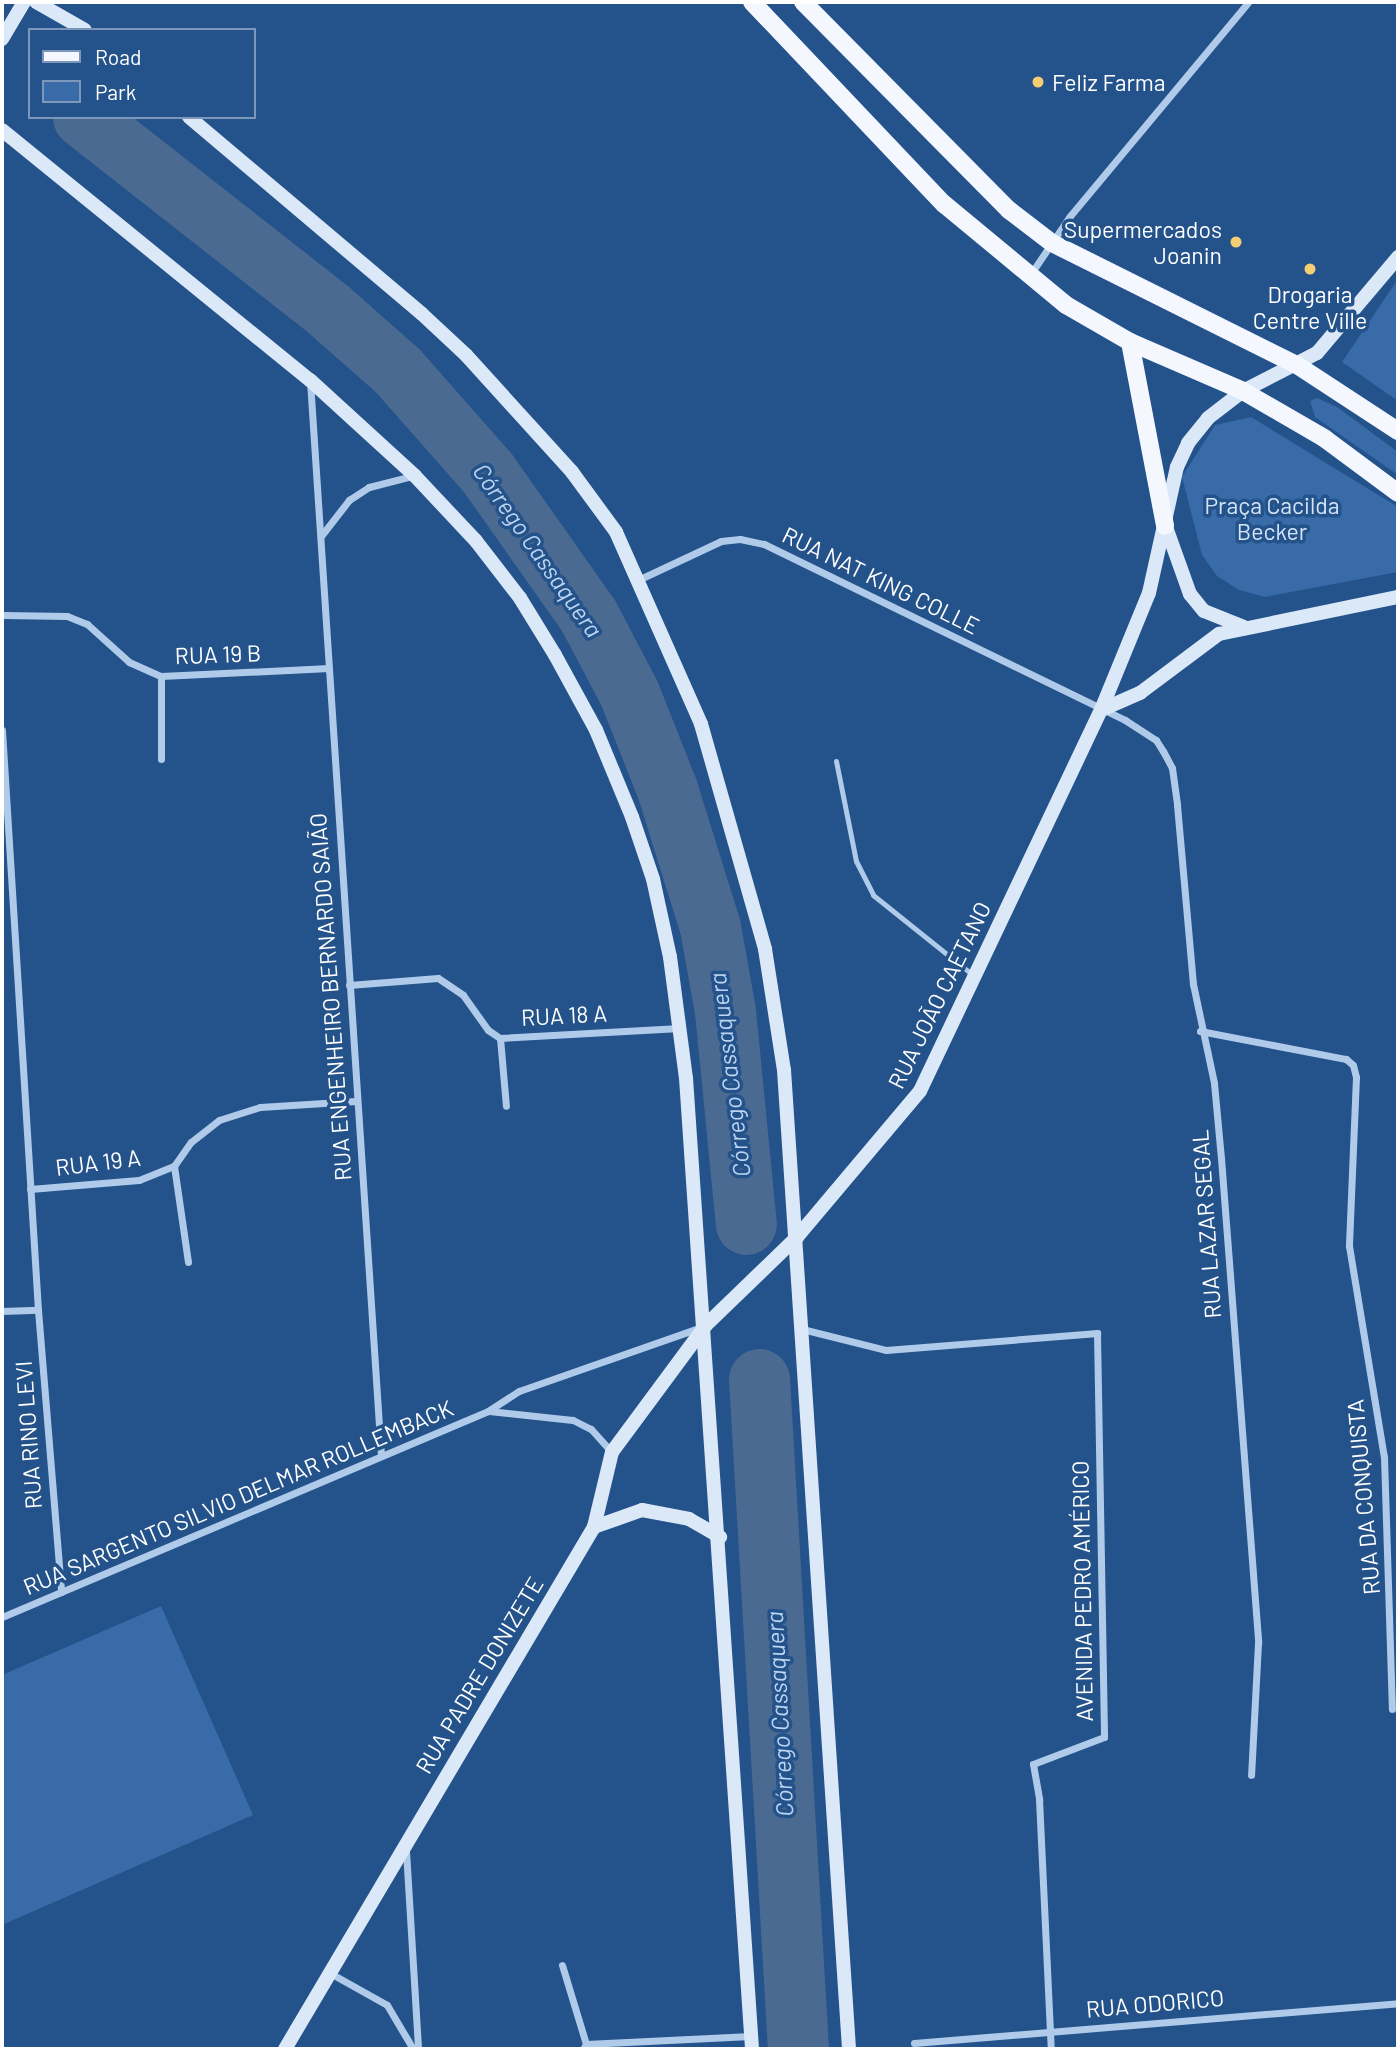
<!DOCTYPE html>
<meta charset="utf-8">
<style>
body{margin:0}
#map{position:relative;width:1400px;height:2051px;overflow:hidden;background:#24528a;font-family:Barlow,sans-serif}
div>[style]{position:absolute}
.green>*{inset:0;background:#386ba7}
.river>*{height:61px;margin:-30.5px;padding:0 30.5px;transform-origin:30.5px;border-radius:30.5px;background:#4a6a92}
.lane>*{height:5px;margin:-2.5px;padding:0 2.5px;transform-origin:2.5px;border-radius:2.5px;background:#b0cbea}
.street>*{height:7px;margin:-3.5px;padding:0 3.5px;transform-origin:3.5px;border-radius:3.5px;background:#b0cbea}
.secondary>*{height:14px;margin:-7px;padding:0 7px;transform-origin:7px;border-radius:7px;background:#dbe8f8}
.primary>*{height:18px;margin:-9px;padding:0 9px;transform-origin:9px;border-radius:9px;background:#f4f8fe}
.dots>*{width:19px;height:19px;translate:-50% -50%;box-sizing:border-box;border:4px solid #24528a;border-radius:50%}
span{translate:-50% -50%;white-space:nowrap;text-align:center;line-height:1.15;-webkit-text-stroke:7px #24528a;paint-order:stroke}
.poi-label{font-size:23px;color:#fff}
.left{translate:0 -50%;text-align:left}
.right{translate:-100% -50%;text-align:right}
.park-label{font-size:23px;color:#d5e5f8}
.street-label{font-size:23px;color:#fff}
.water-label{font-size:24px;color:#bcd5f1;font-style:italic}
.frame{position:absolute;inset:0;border:4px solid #fff;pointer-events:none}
.legend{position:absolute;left:28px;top:28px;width:228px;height:91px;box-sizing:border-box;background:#24528a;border:2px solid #7c97b9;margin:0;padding:9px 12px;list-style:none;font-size:21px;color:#fff}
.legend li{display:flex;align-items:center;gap:14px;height:35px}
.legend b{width:35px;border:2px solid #7c97b9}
</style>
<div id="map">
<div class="green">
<i style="clip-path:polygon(1398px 279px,1398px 401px,1342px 362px)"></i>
<i style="clip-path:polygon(1317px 398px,1337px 407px,1398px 452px,1398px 475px,1315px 417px,1310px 401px)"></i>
<i style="clip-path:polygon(1251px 417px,1398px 507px,1398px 572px,1265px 597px,1239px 590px,1217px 576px,1202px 555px,1182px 477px,1215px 425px)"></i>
<i style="clip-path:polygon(161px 1606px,253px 1815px,2px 1925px,2px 1675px)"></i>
</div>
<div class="river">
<i style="left:83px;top:117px;width:314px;rotate:38.1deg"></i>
<i style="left:330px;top:311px;width:89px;rotate:41.4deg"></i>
<i style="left:397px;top:370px;width:136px;rotate:48.6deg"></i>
<i style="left:487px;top:472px;width:175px;rotate:54.8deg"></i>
<i style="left:588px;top:615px;width:88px;rotate:62.3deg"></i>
<i style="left:629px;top:693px;width:103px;rotate:68.4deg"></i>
<i style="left:667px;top:789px;width:145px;rotate:72.7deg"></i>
<i style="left:710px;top:927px;width:85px;rotate:79.9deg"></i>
<i style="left:725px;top:1011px;width:214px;rotate:84.4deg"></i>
<i style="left:759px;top:1379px;width:671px;rotate:86.67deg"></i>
</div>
<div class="lane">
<i style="left:836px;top:761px;width:102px;rotate:78.7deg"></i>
<i style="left:856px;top:861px;width:38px;rotate:63deg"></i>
<i style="left:873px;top:895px;width:129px;rotate:38.7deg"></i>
</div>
<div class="street">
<i style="left:1030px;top:275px;width:71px;rotate:-55.9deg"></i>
<i style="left:1070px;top:216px;width:278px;rotate:-50.2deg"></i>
<i style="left:310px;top:381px;width:1077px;rotate:86.22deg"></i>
<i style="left:321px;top:536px;width:46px;rotate:-52.1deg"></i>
<i style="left:349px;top:500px;width:24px;rotate:-33deg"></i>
<i style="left:369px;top:487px;width:44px;rotate:-14.3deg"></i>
<i style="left:640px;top:579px;width:89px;rotate:-25.1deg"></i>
<i style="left:721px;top:541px;width:19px;rotate:-6deg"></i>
<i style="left:740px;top:539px;width:25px;rotate:12deg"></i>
<i style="left:764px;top:544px;width:402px;rotate:26deg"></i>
<i style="left:1125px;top:720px;width:37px;rotate:33deg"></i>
<i style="left:1156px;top:740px;width:13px;rotate:58deg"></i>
<i style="left:1163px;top:751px;width:19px;rotate:62deg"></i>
<i style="left:1172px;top:768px;width:37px;rotate:82deg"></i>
<i style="left:1177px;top:805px;width:180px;rotate:84.9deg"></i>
<i style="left:1193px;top:984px;width:101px;rotate:78deg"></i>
<i style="left:1214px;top:1083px;width:75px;rotate:84.7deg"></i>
<i style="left:1221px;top:1158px;width:486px;rotate:85.6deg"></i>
<i style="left:1258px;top:1643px;width:132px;rotate:93deg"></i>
<i style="left:2px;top:615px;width:65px;rotate:0.9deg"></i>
<i style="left:67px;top:616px;width:22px;rotate:22deg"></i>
<i style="left:87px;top:624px;width:57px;rotate:42.1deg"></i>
<i style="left:129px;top:662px;width:35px;rotate:24deg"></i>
<i style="left:161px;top:676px;width:168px;rotate:-2.7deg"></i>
<i style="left:161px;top:676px;width:83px;rotate:90deg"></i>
<i style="left:2px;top:730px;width:581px;rotate:86.45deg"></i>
<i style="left:38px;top:1310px;width:283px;rotate:85.3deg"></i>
<i style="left:349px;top:985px;width:89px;rotate:-4.5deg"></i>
<i style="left:438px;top:978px;width:30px;rotate:34deg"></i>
<i style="left:463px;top:995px;width:43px;rotate:54.5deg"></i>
<i style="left:488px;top:1030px;width:14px;rotate:34deg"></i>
<i style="left:500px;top:1038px;width:180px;rotate:-3.2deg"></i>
<i style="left:1200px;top:1031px;width:149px;rotate:10.9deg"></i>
<i style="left:1346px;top:1059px;width:9px;rotate:41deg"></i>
<i style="left:1353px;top:1065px;width:12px;rotate:76deg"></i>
<i style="left:1356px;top:1077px;width:169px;rotate:92.4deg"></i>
<i style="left:1349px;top:1246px;width:214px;rotate:80.6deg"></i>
<i style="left:1384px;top:1457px;width:252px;rotate:88.2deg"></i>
<i style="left:500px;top:1038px;width:68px;rotate:85deg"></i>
<i style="left:174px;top:1166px;width:97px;rotate:81.7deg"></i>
<i style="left:30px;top:1189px;width:109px;rotate:-4.7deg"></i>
<i style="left:139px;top:1180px;width:38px;rotate:-22deg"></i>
<i style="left:174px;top:1166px;width:29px;rotate:-55deg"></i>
<i style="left:191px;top:1142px;width:36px;rotate:-38deg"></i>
<i style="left:219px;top:1120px;width:43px;rotate:-17.6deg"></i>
<i style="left:260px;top:1107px;width:96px;rotate:-3.6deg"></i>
<i style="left:2px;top:1311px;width:36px;rotate:-2deg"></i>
<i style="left:802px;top:1329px;width:87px;rotate:14deg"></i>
<i style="left:886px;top:1350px;width:212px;rotate:-4.6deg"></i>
<i style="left:1097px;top:1333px;width:404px;rotate:89deg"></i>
<i style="left:1104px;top:1737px;width:76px;rotate:159.2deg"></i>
<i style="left:1033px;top:1764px;width:36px;rotate:80deg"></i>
<i style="left:1039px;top:1799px;width:250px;rotate:87.3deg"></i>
<i style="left:489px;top:1411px;width:84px;rotate:6.1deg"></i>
<i style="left:573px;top:1420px;width:20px;rotate:27deg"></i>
<i style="left:591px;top:1429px;width:31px;rotate:48deg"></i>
<i style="left:2px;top:1617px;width:528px;rotate:-22.97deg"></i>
<i style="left:488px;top:1411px;width:37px;rotate:-33deg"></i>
<i style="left:519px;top:1391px;width:194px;rotate:-19.3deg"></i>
<i style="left:406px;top:1851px;width:198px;rotate:86.5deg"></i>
<i style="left:562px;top:1965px;width:83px;rotate:73.1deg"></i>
<i style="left:330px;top:1973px;width:65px;rotate:29.3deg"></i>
<i style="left:387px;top:2005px;width:51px;rotate:59.4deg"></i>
<i style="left:914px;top:2043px;width:486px;rotate:-4.7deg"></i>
<i style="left:583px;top:2049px;width:6px;rotate:-59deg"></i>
<i style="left:586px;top:2044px;width:165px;rotate:-2.8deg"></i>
</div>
<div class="secondary">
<i style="left:36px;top:2px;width:56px;rotate:29.7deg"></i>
<i style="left:2px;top:39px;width:43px;rotate:-59.3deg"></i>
<i style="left:189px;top:117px;width:305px;rotate:40.2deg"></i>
<i style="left:422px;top:314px;width:60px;rotate:43deg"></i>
<i style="left:466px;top:355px;width:158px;rotate:47.8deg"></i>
<i style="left:572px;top:472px;width:74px;rotate:53.7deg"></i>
<i style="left:616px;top:532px;width:210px;rotate:66.1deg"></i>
<i style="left:701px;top:724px;width:234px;rotate:74.1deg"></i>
<i style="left:765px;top:949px;width:122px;rotate:81.1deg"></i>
<i style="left:784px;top:1070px;width:981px;rotate:86.2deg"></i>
<i style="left:2px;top:130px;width:397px;rotate:39.1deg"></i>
<i style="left:310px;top:380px;width:142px;rotate:42.4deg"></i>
<i style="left:415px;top:476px;width:89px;rotate:46.8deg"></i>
<i style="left:476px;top:541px;width:72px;rotate:52.3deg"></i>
<i style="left:520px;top:598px;width:67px;rotate:58.4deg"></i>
<i style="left:555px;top:655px;width:85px;rotate:61.3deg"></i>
<i style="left:596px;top:730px;width:94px;rotate:67.5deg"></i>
<i style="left:632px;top:817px;width:65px;rotate:71.3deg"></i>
<i style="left:653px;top:879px;width:80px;rotate:77.7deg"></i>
<i style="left:670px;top:957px;width:122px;rotate:82.5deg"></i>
<i style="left:686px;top:1078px;width:973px;rotate:86.11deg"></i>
<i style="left:1166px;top:527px;width:71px;rotate:70.3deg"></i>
<i style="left:1190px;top:594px;width:22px;rotate:51deg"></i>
<i style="left:1204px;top:611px;width:43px;rotate:21.8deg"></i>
<i style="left:1101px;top:710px;width:43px;rotate:-23.6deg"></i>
<i style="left:1140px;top:693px;width:99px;rotate:-36.8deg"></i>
<i style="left:1219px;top:634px;width:183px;rotate:-11.7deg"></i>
<i style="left:594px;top:1527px;width:51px;rotate:-19.5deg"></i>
<i style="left:642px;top:1510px;width:48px;rotate:10.8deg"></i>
<i style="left:689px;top:1519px;width:36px;rotate:30deg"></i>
<i style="left:285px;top:2049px;width:607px;rotate:-59.38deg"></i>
<i style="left:594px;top:1527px;width:77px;rotate:-76.5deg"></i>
<i style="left:612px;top:1452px;width:158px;rotate:-53.5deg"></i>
<i style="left:706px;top:1325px;width:127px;rotate:-44deg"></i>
<i style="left:797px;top:1237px;width:191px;rotate:-49.9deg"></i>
<i style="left:920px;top:1091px;width:422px;rotate:-64.6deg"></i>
<i style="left:1101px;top:710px;width:126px;rotate:-67.7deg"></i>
<i style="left:1149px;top:593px;width:129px;rotate:-77.5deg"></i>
<i style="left:1177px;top:467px;width:26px;rotate:-65deg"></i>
<i style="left:1188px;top:443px;width:32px;rotate:-51deg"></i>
<i style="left:1208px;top:418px;width:44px;rotate:-37.6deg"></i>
<i style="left:1243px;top:391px;width:83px;rotate:-27.2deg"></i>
<i style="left:1317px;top:353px;width:126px;rotate:-49.8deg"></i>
</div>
<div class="primary">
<i style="left:752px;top:2px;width:279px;rotate:46.5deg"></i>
<i style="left:944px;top:204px;width:158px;rotate:39.6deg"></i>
<i style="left:1066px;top:305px;width:74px;rotate:30deg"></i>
<i style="left:1130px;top:342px;width:123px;rotate:23.4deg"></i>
<i style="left:1243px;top:391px;width:94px;rotate:30.1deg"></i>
<i style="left:1324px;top:438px;width:92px;rotate:36.6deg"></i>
<i style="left:803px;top:2px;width:293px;rotate:45.3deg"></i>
<i style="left:1009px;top:210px;width:54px;rotate:37.5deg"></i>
<i style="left:1052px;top:243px;width:274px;rotate:26.5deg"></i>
<i style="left:1297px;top:365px;width:121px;rotate:33.2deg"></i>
<i style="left:1130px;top:342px;width:187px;rotate:79.2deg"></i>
</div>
<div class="dots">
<i style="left:1038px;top:82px;background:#f5ce73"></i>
<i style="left:1236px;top:242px;background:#f5ce73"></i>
<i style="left:1310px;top:269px;background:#f5ce73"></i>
</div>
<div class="poi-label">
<span class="left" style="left:1052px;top:82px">Feliz Farma</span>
<span class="right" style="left:1222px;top:242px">Supermercados<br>Joanin</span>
<span style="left:1310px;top:307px">Drogaria<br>Centre Ville</span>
</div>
<div class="park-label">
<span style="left:1272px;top:518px">Praça Cacilda<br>Becker</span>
</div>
<div class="street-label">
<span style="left:881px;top:580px;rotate:26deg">RUA NAT KING COLLE</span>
<span style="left:218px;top:654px;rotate:-2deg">RUA 19 B</span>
<span style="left:939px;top:995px;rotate:-64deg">RUA JOÃO CAETANO</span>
<span style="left:330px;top:997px;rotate:-94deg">RUA ENGENHEIRO BERNARDO SAIÃO</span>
<span style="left:564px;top:1015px;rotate:-3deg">RUA 18 A</span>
<span style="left:98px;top:1162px;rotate:-7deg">RUA 19 A</span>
<span style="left:1206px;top:1224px;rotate:-94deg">RUA LAZAR SEGAL</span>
<span style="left:28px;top:1435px;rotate:-94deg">RUA RINO LEVI</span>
<span style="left:238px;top:1497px;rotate:-23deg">RUA SARGENTO SILVIO DELMAR ROLLEMBACK</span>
<span style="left:1363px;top:1497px;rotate:-95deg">RUA DA CONQUISTA</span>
<span style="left:1082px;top:1591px;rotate:-91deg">AVENIDA PEDRO AMÉRICO</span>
<span style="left:479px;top:1675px;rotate:-59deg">RUA PADRE DONIZETE</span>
<span style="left:1155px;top:2003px;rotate:-5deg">RUA ODORICO</span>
</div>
<div class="water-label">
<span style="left:538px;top:550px;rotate:55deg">Córrego Cassaquera</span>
<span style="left:729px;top:1075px;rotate:-97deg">Córrego Cassaquera</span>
<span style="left:779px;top:1714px;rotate:-93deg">Córrego Cassaquera</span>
</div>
<div class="frame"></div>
<ul class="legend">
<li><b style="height:9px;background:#f4f8fe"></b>Road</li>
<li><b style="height:19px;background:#386ba7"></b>Park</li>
</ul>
</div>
